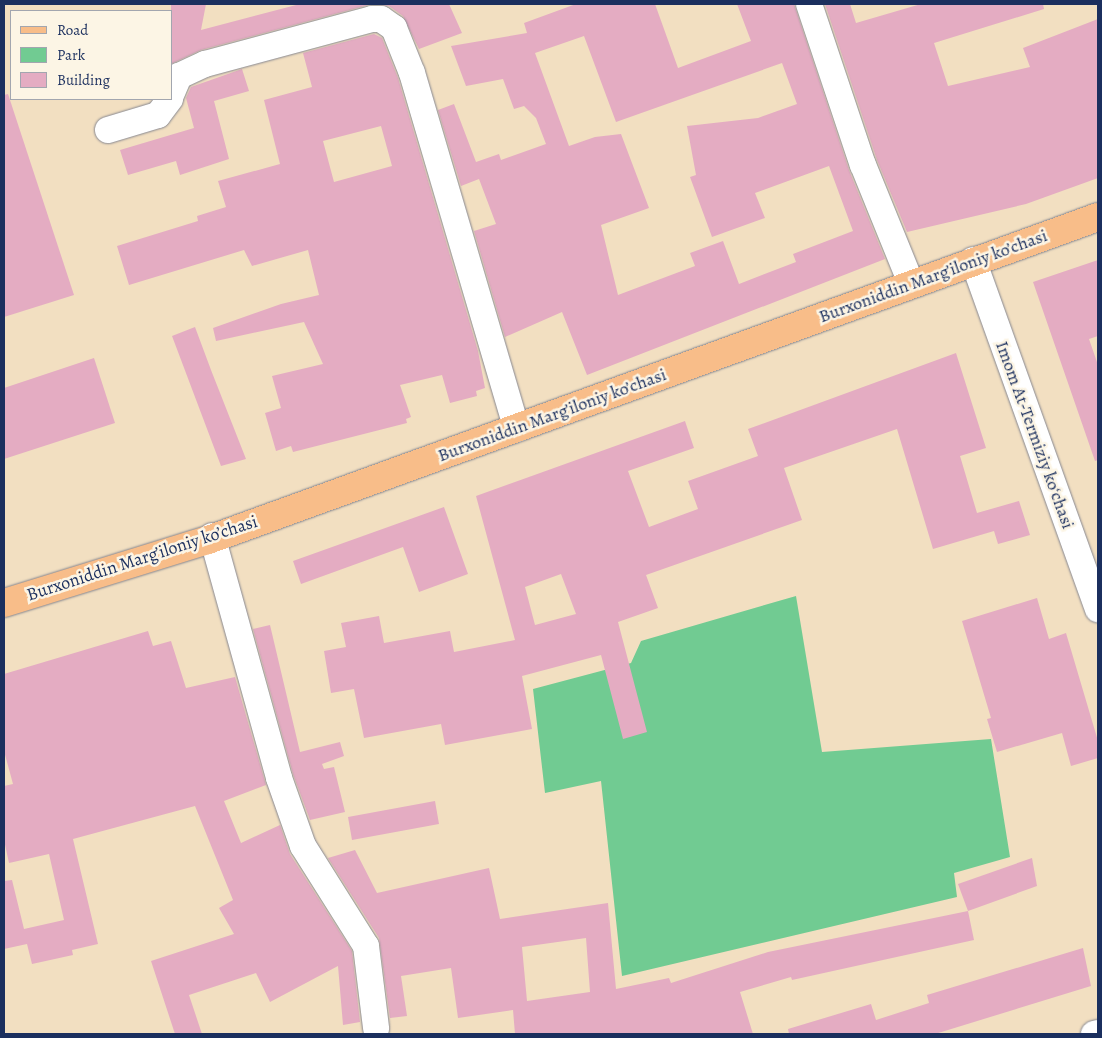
<!DOCTYPE html>
<meta charset="utf-8">
<style>
body{margin:0}
#map{position:relative;width:1102px;height:1038px;overflow:hidden;background:#f2dfc1;font-family:Alegreya,serif}
div>[style]{position:absolute}
.green>*{inset:0;background:#71cb92}
.building>*{inset:0;background:#e4acc2}
.roads{filter:drop-shadow(0 0 1px #868790) drop-shadow(0 0 1px #868790)}
.street>*{height:26px;margin:-13px;padding:0 13px;transform-origin:13px;border-radius:13px;background:#fff}
.primary>*{height:28px;margin:-14px;padding:0 14px;transform-origin:14px;border-radius:14px;background:#f8bd89}
span{translate:-50% -50%;white-space:nowrap;text-align:center;line-height:1.15;-webkit-text-stroke:5px #fcf5e5;paint-order:stroke}
.street-label{font-size:18px;color:#1b2f5e}
.frame{position:absolute;inset:0;border:5px solid #1b2f5e;pointer-events:none}
.legend{position:absolute;left:10px;top:10px;width:162px;height:90px;box-sizing:border-box;background:#fcf5e5;border:1px solid #a2a6af;margin:0;padding:6px 9px;list-style:none;font-size:15px;color:#1b2f5e}
.legend li{display:flex;align-items:center;gap:10px;height:25px}
.legend b{width:25px;border:1px solid #a2a6af}
</style>
<div id="map">
<div class="green">
<i style="clip-path:polygon(796px 596px,822px 752px,991px 739px,1010px 857px,954px 873px,957px 897px,622px 976px,601px 781px,545px 793px,533px 689px,631px 663px,641px 641px)"></i>
</div>
<div class="building">
<i style="clip-path:polygon(171px 4px,206px 4px,201px 30px,300px 4px,449px 4px,462px 33px,419px 49px,403px 16px,389px 6px,372px 4px,201px 50px,171px 64px)"></i>
<i style="clip-path:polygon(evenodd,576px 4px,655px 4px,678px 68px,751px 41px,737px 4px,794px 4px,849px 170px,885px 259px,587px 375px,562px 312px,505px 337px,474px 231px,496px 224px,479px 179px,461px 186px,438px 110px,454px 104px,476px 162px,499px 154px,501px 160px,546px 144px,536px 118px,524px 106px,514px 109px,503px 79px,466px 86px,451px 46px,527px 33px,524px 23px,576px 4px,584px 36px,616px 122px,782px 63px,797px 104px,758px 118px,687px 126px,696px 175px,690px 177px,712px 237px,765px 218px,755px 193px,829px 166px,853px 231px,793px 254px,796px 262px,739px 284px,723px 241px,690px 253px,695px 266px,618px 295px,601px 225px,649px 208px,621px 134px,595px 137px,569px 146px,535px 53px,584px 36px)"></i>
<i style="clip-path:polygon(825px 4px,850px 4px,856px 23px,921px 4px,1043px 4px,1044px 9px,934px 43px,948px 86px,1030px 67px,1023px 48px,1098px 19px,1098px 178px,1026px 204px,907px 232px,877px 160px)"></i>
<i style="clip-path:polygon(evenodd,374px 34px,382px 38px,398px 78px,478px 351px,485px 388px,476px 391px,477px 396px,450px 403px,442px 375px,400px 385px,411px 417px,406px 419px,407px 423px,293px 452px,291px 446px,276px 451px,265px 413px,281px 408px,272px 376px,323px 364px,304px 322px,216px 341px,213px 328px,281px 304px,319px 295px,308px 250px,252px 266px,244px 250px,129px 285px,117px 246px,198px 221px,197px 216px,226px 207px,218px 181px,280px 164px,264px 100px,312px 87px,303px 53px,374px 34px,381px 126px,392px 166px,334px 182px,323px 141px,381px 126px)"></i>
<i style="clip-path:polygon(242px 69px,249px 91px,214px 101px,229px 159px,180px 175px,176px 161px,128px 175px,120px 150px,194px 128px,186px 98px,191px 87px)"></i>
<i style="clip-path:polygon(8px 94px,74px 295px,4px 317px,4px 95px)"></i>
<i style="clip-path:polygon(1098px 260px,1098px 336px,1089px 339px,1098px 365px,1098px 460px,1095px 461px,1033px 282px)"></i>
<i style="clip-path:polygon(195px 327px,211px 370px,246px 459px,221px 466px,172px 336px)"></i>
<i style="clip-path:polygon(evenodd,956px 353px,986px 448px,960px 456px,977px 513px,1019px 501px,1030px 535px,998px 544px,994px 531px,933px 549px,897px 429px,784px 468px,802px 520px,646px 575px,658px 608px,618px 622px,647px 732px,623px 739px,601px 655px,522px 676px,532px 729px,445px 745px,441px 724px,364px 738px,354px 689px,331px 693px,324px 651px,346px 647px,341px 623px,379px 616px,384px 643px,450px 631px,454px 652px,515px 640px,476px 496px,685px 421px,694px 448px,628px 471px,649px 527px,698px 509px,688px 481px,758px 456px,748px 429px,956px 353px,561px 574px,576px 614px,535px 625px,525px 587px,561px 574px)"></i>
<i style="clip-path:polygon(94px 358px,115px 423px,4px 459px,4px 388px)"></i>
<i style="clip-path:polygon(444px 507px,468px 574px,419px 592px,403px 547px,301px 584px,293px 561px)"></i>
<i style="clip-path:polygon(1037px 598px,1049px 639px,1066px 633px,1098px 741px,1098px 758px,1071px 766px,1062px 733px,997px 752px,987px 719px,991px 718px,962px 621px)"></i>
<i style="clip-path:polygon(270px 625px,300px 752px,340px 742px,344px 756px,322px 764px,324px 769px,334px 767px,345px 812px,310px 820px,293px 774px,253px 629px)"></i>
<i style="clip-path:polygon(148px 631px,153px 646px,171px 641px,186px 688px,235px 677px,266px 785px,224px 801px,241px 843px,280px 825px,290px 854px,352px 951px,360px 1022px,343px 1025px,338px 966px,270px 1002px,256px 973px,189px 995px,202px 1034px,175px 1034px,151px 961px,234px 934px,219px 908px,233px 900px,195px 806px,73px 839px,98px 944px,72px 950px,73px 955px,32px 964px,27px 944px,4px 949px,4px 881px,12px 880px,24px 929px,64px 920px,49px 854px,9px 863px,4px 840px,4px 786px,13px 784px,4px 751px,4px 674px)"></i>
<i style="clip-path:polygon(435px 801px,439px 824px,352px 840px,348px 817px)"></i>
<i style="clip-path:polygon(evenodd,355px 850px,377px 893px,489px 868px,500px 919px,608px 903px,616px 989px,669px 978px,671px 983px,768px 952px,968px 911px,974px 940px,792px 980px,791px 977px,740px 992px,753px 1034px,515px 1034px,513px 1010px,458px 1018px,451px 968px,401px 976px,407px 1016px,390px 1018px,379px 938px,328px 858px,355px 850px,586px 938px,590px 992px,527px 1001px,522px 947px,586px 938px)"></i>
<i style="clip-path:polygon(1032px 858px,1037px 886px,968px 911px,958px 884px)"></i>
<i style="clip-path:polygon(1083px 948px,1091px 986px,935px 1034px,789px 1034px,788px 1029px,871px 1004px,876px 1020px,929px 1003px,927px 995px)"></i>
</div>
<div class="roads">
<div class="street">
<i style="left:809px;top:4px;width:170px;rotate:71.5deg"></i>
<i style="left:863px;top:165px;width:127px;rotate:67.9deg"></i>
<i style="left:171px;top:95px;width:21px;rotate:-67deg"></i>
<i style="left:179px;top:76px;width:29px;rotate:-25deg"></i>
<i style="left:205px;top:64px;width:173px;rotate:-15.1deg"></i>
<i style="left:372px;top:19px;width:9px"></i>
<i style="left:381px;top:19px;width:16px;rotate:35deg"></i>
<i style="left:394px;top:28px;width:48px;rotate:68.2deg"></i>
<i style="left:412px;top:73px;width:371px;rotate:73.6deg"></i>
<i style="left:108px;top:130px;width:52px;rotate:-16.7deg"></i>
<i style="left:158px;top:115px;width:20px;rotate:-53deg"></i>
<i style="left:973px;top:260px;width:371px;rotate:70.3deg"></i>
<i style="left:212px;top:536px;width:251px;rotate:74.5deg"></i>
<i style="left:279px;top:778px;width:72px;rotate:70.6deg"></i>
<i style="left:303px;top:846px;width:118px;rotate:57.8deg"></i>
<i style="left:366px;top:946px;width:83px;rotate:83deg"></i>
<i style="left:1094px;top:1034px;width:4px;rotate:-14deg"></i>
</div>
<div class="primary">
<i style="left:4px;top:603px;width:214px;rotate:-17.2deg"></i>
<i style="left:208px;top:540px;width:947px;rotate:-19.95deg"></i>
</div>
</div>
<div class="street-label">
<span style="left:933px;top:276px;rotate:-20deg">Burxoniddin Marg’iloniy ko’chasi</span>
<span style="left:552px;top:415px;rotate:-20deg">Burxoniddin Marg’iloniy ko’chasi</span>
<span style="left:1035px;top:435px;rotate:70deg">Imom At-Termiziy koʻchasi</span>
<span style="left:142px;top:558px;rotate:-18deg">Burxoniddin Marg’iloniy ko’chasi</span>
</div>
<div class="frame"></div>
<ul class="legend">
<li><b style="height:6px;background:#f8bd89"></b>Road</li>
<li><b style="height:14px;background:#71cb92"></b>Park</li>
<li><b style="height:14px;background:#e4acc2"></b>Building</li>
</ul>
</div>
